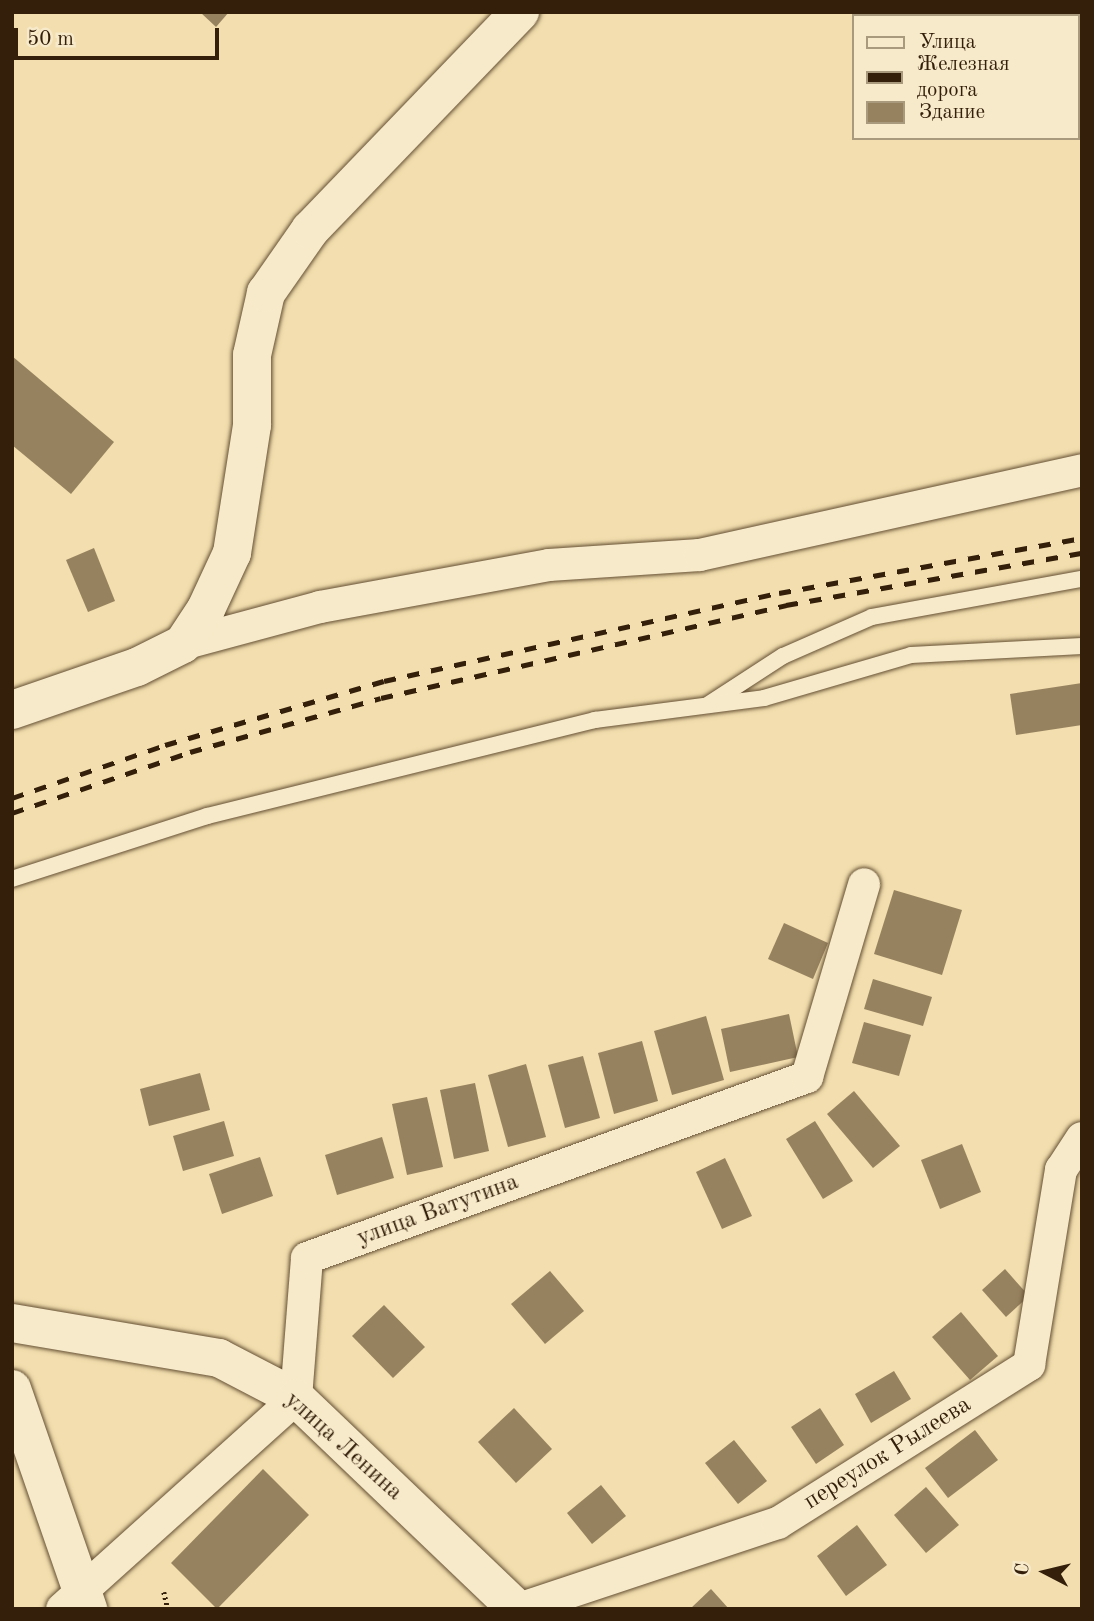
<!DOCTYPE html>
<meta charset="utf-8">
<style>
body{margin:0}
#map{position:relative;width:1094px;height:1621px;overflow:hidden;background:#f2deae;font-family:"Old Standard TT",serif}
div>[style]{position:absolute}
.green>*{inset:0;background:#d2be92}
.building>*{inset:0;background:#97825f}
.path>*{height:4.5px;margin-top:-2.25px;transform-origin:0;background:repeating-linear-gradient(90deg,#341f0a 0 2px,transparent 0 5.5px)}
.roads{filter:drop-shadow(0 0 2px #644f33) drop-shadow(0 0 2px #644f33)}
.lane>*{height:16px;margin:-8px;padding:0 8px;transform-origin:8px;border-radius:8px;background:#f7eaca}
.street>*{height:32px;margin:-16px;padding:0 16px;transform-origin:16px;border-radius:16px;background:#f7eaca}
.secondary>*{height:38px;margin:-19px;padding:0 19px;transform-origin:19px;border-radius:19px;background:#f7eaca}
.rail>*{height:5px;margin-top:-2.5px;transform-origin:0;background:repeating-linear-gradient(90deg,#341f0a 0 12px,transparent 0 24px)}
span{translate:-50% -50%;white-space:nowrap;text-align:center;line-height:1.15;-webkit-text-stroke:6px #f7eaca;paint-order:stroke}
.street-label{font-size:24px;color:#341f0a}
.frame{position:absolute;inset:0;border:14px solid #341f0a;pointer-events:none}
.legend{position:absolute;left:852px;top:14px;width:228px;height:126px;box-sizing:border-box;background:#f7eaca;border:2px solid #a9997d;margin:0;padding:9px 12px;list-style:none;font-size:21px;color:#341f0a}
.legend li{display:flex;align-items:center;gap:14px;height:35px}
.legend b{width:35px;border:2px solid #a9997d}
.north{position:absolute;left:1010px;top:1537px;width:70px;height:70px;-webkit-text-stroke:5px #f7eaca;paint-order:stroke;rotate:277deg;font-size:19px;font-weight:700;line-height:28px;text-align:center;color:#341f0a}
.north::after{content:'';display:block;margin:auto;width:24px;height:32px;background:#341f0a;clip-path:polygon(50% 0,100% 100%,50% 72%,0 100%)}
.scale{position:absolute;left:14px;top:28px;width:205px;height:32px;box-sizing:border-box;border:4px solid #341f0a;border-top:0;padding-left:9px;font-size:21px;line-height:24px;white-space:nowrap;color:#341f0a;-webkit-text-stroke:5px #f7eaca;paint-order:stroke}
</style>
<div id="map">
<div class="green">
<i style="clip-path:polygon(935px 12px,1082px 12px,1082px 111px,1078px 16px)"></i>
</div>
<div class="building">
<i style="clip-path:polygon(200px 12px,229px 12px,216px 27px)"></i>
<i style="clip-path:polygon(12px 356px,114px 442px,71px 494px,12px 445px)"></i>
<i style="clip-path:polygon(94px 548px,115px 601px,88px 612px,66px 560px)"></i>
<i style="clip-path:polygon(1082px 683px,1082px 725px,1016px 735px,1010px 694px)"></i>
<i style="clip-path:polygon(894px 890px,962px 910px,942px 975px,874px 954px)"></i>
<i style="clip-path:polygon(784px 923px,828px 943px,813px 979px,768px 959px)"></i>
<i style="clip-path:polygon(873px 979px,932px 997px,923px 1026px,864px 1009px)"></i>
<i style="clip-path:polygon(789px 1014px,798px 1057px,730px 1072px,721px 1029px)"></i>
<i style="clip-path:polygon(706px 1016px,724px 1080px,672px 1095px,654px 1031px)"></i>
<i style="clip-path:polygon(864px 1022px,911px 1035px,899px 1076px,852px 1063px)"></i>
<i style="clip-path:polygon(642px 1041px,658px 1101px,614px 1114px,598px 1053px)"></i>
<i style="clip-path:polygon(583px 1056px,600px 1118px,565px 1128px,548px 1065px)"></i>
<i style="clip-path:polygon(526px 1064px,546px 1137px,508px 1147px,488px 1075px)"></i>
<i style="clip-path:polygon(200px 1073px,210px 1110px,149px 1126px,140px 1089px)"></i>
<i style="clip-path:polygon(475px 1083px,489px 1151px,454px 1159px,440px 1090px)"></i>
<i style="clip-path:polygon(854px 1091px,900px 1146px,873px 1168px,827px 1114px)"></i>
<i style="clip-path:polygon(427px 1097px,443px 1167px,407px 1175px,392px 1104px)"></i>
<i style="clip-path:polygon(224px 1121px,234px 1156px,183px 1171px,173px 1136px)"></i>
<i style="clip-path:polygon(815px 1121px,853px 1181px,823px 1199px,786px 1139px)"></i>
<i style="clip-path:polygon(382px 1137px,394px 1178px,337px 1195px,325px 1155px)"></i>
<i style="clip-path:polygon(962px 1144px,981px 1192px,940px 1209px,921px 1160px)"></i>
<i style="clip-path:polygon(260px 1157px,273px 1196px,222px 1214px,209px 1174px)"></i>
<i style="clip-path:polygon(725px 1158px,752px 1216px,722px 1229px,696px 1172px)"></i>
<i style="clip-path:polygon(1005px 1269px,1029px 1296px,1006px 1317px,982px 1290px)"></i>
<i style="clip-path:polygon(550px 1271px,584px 1311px,545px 1344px,511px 1304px)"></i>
<i style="clip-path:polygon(384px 1305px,425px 1347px,393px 1378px,352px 1336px)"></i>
<i style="clip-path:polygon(961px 1312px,998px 1356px,970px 1380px,932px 1337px)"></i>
<i style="clip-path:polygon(894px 1371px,911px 1399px,871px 1423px,855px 1394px)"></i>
<i style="clip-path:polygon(514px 1408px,552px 1449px,516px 1483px,478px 1442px)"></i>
<i style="clip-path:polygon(820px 1408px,844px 1445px,816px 1464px,791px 1427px)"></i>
<i style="clip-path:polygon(975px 1430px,998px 1460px,948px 1498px,925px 1468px)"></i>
<i style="clip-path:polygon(734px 1440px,767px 1481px,738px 1504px,705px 1463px)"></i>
<i style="clip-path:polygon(263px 1469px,309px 1515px,217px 1609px,171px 1563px)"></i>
<i style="clip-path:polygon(601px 1485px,626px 1516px,592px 1544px,567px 1513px)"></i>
<i style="clip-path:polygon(926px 1487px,959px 1525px,926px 1553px,894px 1515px)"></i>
<i style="clip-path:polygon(857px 1525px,887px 1565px,846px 1596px,817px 1556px)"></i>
<i style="clip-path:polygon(711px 1589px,729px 1609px,690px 1609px)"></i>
</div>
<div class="path">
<i style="left:164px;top:1592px;width:17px;rotate:77deg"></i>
</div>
<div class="roads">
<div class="lane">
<i style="left:709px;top:704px;width:88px;rotate:-33deg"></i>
<i style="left:783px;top:656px;width:97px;rotate:-23.7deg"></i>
<i style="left:872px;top:617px;width:213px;rotate:-10.3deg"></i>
<i style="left:12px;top:879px;width:205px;rotate:-17.9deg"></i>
<i style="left:207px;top:816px;width:400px;rotate:-13.9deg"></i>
<i style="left:595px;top:720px;width:170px;rotate:-7.4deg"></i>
<i style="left:764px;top:698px;width:153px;rotate:-16.3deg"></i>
<i style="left:911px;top:655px;width:171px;rotate:-3deg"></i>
</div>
<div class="street">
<i style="left:183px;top:644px;width:142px;rotate:-15.1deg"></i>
<i style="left:320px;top:607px;width:233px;rotate:-10.4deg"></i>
<i style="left:549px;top:565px;width:151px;rotate:-3.8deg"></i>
<i style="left:700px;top:555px;width:391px;rotate:-12.5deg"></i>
<i style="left:62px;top:1609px;width:315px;rotate:-42deg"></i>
<i style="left:296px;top:1398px;width:140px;rotate:-85.5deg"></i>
<i style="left:307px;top:1258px;width:532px;rotate:-19.9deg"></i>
<i style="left:807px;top:1077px;width:201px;rotate:-73.5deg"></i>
<i style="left:519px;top:1609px;width:273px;rotate:-18.4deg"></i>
<i style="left:778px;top:1523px;width:297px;rotate:-32.2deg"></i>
<i style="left:1029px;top:1365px;width:198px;rotate:-80.7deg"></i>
<i style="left:1061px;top:1170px;width:38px;rotate:-57deg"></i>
</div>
<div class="secondary">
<i style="left:12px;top:710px;width:132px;rotate:-19deg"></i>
<i style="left:137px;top:667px;width:51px;rotate:-26.6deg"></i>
<i style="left:183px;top:644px;width:42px;rotate:-56.7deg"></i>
<i style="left:206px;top:609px;width:62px;rotate:-65.1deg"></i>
<i style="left:232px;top:553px;width:130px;rotate:-81.1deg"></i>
<i style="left:252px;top:425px;width:70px;rotate:-90deg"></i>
<i style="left:252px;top:355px;width:64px;rotate:-77.3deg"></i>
<i style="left:266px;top:293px;width:77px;rotate:-55.1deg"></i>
<i style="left:310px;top:230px;width:303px;rotate:-46.1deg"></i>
<i style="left:12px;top:1323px;width:210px;rotate:9.6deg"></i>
<i style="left:219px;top:1358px;width:87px;rotate:27.5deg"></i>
<i style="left:296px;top:1398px;width:306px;rotate:43.7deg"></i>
<i style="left:12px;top:1389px;width:233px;rotate:70.9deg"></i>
</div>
</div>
<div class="rail">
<i style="left:12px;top:798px;width:162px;rotate:-19.1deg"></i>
<i style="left:165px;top:745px;width:228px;rotate:-16.3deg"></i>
<i style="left:384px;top:681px;width:405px;rotate:-12.6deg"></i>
<i style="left:779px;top:593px;width:308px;rotate:-10.3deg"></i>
<i style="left:12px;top:813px;width:188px;rotate:-18.9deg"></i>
<i style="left:190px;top:752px;width:198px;rotate:-15.8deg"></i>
<i style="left:381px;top:698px;width:416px;rotate:-12.9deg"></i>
<i style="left:786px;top:605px;width:301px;rotate:-10deg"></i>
</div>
<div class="street-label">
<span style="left:438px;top:1211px;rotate:-20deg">улица Ватутина</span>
<span style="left:343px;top:1447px;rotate:42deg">улица Ленина</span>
<span style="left:888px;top:1454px;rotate:-32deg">переулок Рылеева</span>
</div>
<div class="frame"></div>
<ul class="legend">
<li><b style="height:9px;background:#f7eaca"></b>Улица</li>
<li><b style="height:9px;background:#341f0a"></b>Железная дорога</li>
<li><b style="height:19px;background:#97825f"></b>Здание</li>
</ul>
<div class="north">С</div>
<div class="scale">50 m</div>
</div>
